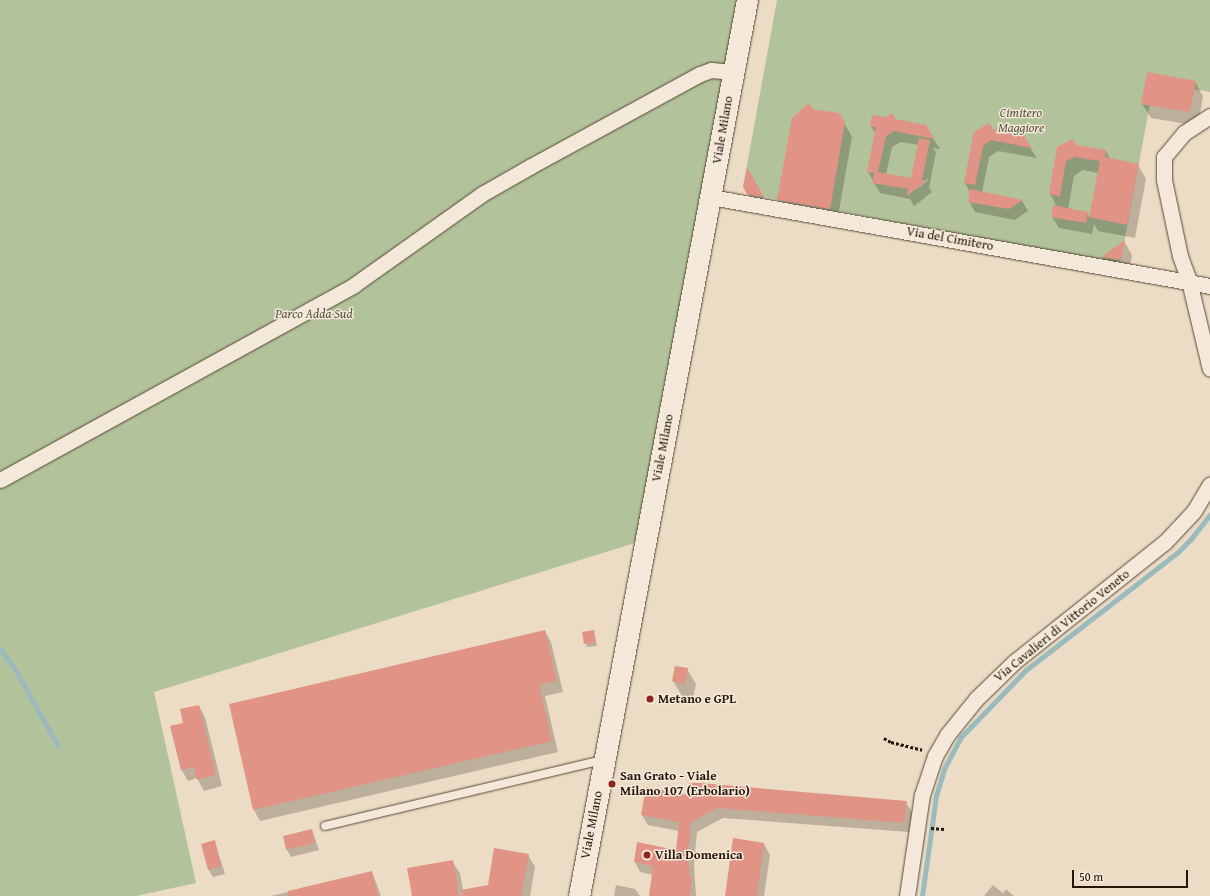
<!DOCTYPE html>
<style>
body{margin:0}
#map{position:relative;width:1210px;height:896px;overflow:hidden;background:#ecdcc5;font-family:"Gentium Book Plus",serif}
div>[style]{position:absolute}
.green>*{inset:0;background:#b2c29a}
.shadow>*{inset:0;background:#0003}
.stream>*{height:4.5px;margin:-2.25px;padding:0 2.25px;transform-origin:2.25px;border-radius:2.25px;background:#9bbabc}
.building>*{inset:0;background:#e19485}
.path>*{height:2.5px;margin-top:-1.25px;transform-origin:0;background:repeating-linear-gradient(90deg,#251608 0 3px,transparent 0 5px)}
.roads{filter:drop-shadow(0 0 1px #574837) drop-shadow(0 0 1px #574837)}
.lane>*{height:8px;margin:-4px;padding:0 4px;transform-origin:4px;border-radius:4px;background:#f3e8d9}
.street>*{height:15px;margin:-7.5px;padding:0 7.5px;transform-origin:7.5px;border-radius:7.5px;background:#f3e8d9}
.secondary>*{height:21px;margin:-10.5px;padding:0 10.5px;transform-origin:10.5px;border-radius:10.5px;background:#f3e8d9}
.dots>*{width:11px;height:11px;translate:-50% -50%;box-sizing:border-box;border:2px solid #f3e8d9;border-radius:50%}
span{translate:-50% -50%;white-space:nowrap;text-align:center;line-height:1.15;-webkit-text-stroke:3px #f3e8d9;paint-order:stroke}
.park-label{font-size:13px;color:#56523b;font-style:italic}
.street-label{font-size:13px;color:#251608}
.poi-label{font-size:13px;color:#251608;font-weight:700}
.left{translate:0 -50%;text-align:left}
.scale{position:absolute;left:1072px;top:870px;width:116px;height:18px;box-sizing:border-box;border:2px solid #251608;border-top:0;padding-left:5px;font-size:12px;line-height:14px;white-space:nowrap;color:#251608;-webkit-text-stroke:3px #f3e8d9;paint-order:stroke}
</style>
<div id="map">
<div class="green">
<i style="clip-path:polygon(0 0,737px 0,638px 542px,154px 692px,196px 883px,136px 896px,0 896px)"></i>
<i style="clip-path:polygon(777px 0,1210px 0,1210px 92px,1154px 82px,1121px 260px,1115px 264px,747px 194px,743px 187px)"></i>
</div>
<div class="shadow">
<i style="clip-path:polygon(1195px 82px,1203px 96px,1198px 126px,1151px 118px,1142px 104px)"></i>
<i style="clip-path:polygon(813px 110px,844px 123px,852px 137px,837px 222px,786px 213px,778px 199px)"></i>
<i style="clip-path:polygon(evenodd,895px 120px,925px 126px,940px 149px,933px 148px,936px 152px,929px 188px,932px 192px,914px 206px,910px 199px,880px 193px,868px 172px,875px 133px,871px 126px,895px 120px,901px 142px,919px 145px,912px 179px,886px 174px,892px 147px,901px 142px,895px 120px,927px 179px,928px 180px,917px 189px,917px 187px,927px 179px)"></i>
<i style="clip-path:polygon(993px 130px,1022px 135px,1037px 158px,998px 151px,989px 157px,982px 193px,1022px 201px,1028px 211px,1015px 220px,975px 212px,969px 201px,970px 192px,965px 183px,974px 132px)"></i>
<i style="clip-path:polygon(evenodd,1076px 146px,1106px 151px,1110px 159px,1138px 165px,1146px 179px,1135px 238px,1098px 231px,1094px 224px,1092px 234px,1059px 228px,1052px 217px,1057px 207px,1050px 194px,1058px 147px,1076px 146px,1083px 170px,1098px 173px,1090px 217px,1087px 213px,1068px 209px,1074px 176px,1083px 170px)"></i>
<i style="clip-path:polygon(747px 170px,764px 198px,771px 211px,757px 208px,744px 187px)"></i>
<i style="clip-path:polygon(1124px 241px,1132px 255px,1129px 274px,1111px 272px,1103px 258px)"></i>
<i style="clip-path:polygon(545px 631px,551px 642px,563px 692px,545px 696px,558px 752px,260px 821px,254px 810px,230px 705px)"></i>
<i style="clip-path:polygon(594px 631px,597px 646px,587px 647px,583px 633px)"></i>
<i style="clip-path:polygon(675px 667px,687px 669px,696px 684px,693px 698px,682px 696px,673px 681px)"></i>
<i style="clip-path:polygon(199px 706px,205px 717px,222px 786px,204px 791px,197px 778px,188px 781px,181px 769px,184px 723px)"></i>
<i style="clip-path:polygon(689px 796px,906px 802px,912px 812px,909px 832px,723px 818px,697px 832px,694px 865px,696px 896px,651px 896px,653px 875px,640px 872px,635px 862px,638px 843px,677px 851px,679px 831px,648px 825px,642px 815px)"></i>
<i style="clip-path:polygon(312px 830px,319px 850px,291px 857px,287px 850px)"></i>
<i style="clip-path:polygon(215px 842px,225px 874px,213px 877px,208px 869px)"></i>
<i style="clip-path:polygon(764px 844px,770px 855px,764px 896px,726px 896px)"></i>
<i style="clip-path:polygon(528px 855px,535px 867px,530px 896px,413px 896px,452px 861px,460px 873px,463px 890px,489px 886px)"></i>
<i style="clip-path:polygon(372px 872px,381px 896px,271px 896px)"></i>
<i style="clip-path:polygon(616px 885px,635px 889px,640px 896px,614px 896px)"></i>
<i style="clip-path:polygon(993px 885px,1003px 893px,1006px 889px,1014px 896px,984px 896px)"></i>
</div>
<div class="stream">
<i style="left:0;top:648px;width:24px;rotate:54deg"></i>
<i style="left:14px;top:667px;width:90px;rotate:60.6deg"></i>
<i style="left:922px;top:896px;width:101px;rotate:-82deg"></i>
<i style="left:936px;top:796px;width:28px;rotate:-73deg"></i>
<i style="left:944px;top:769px;width:36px;rotate:-62deg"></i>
<i style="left:961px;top:737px;width:93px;rotate:-45.9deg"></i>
<i style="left:1026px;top:670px;width:192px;rotate:-37.8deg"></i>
<i style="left:1178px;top:552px;width:18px;rotate:-45deg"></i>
<i style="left:1191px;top:539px;width:31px;rotate:-52deg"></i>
</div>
<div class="building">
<i style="clip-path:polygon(1147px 72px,1196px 81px,1190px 112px,1141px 104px)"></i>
<i style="clip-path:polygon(809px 103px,813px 109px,839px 113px,845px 122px,830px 209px,777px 200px,792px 118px)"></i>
<i style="clip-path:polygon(892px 113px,896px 119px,926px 125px,935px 139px,894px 131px,886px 136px,878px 172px,911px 178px,919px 138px,930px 140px,922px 180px,926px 181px,907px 196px,908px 189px,872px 183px,874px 173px,867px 172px,876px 127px,870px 126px,872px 115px,886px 117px)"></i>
<i style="clip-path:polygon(989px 123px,993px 129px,1023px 134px,1032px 148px,991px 140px,983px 146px,975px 185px,964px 183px,974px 132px)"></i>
<i style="clip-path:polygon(1072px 139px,1077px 145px,1106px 150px,1105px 157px,1139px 164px,1127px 225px,1089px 217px,1100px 161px,1075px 157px,1066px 161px,1060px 196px,1049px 194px,1057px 147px)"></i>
<i style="clip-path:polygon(747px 167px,764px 197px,747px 194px,743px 187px)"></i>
<i style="clip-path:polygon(970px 189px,1023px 200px,1009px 209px,968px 202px)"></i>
<i style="clip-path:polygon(1053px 205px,1088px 212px,1086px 223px,1051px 217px)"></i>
<i style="clip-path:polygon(1125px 240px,1121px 260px,1101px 257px)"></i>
<i style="clip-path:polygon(545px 630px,557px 681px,539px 685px,552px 741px,253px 810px,229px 704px)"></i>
<i style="clip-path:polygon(594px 630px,596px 642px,584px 644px,582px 632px)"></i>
<i style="clip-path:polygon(675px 666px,688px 668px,685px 684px,672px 681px)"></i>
<i style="clip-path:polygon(199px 705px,216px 775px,197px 780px,194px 767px,181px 770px,170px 726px,183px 723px,180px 709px)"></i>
<i style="clip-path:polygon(689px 783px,700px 783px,907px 801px,904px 823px,717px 808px,691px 822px,688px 854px,690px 877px,692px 877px,690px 896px,649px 896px,653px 866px,634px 862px,637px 842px,676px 850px,679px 822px,641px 815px,646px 787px,688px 795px)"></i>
<i style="clip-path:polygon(312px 829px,315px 843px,286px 850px,283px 836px)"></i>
<i style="clip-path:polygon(733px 838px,764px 843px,757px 896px,725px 896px)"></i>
<i style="clip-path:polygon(215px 840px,221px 866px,208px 870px,201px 844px)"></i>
<i style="clip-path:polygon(494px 848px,529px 854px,521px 896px,462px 896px,461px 890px,488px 885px)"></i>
<i style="clip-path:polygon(453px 860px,459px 896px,412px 896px,407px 868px)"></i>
<i style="clip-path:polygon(372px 871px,378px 896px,288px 896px,288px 891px)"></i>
</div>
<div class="path">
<i style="left:884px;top:738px;width:8px;rotate:30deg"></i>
<i style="left:891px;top:742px;width:32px;rotate:14deg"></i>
<i style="left:931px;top:828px;width:13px;rotate:4deg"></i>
</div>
<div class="roads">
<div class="lane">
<i style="left:325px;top:826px;width:286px;rotate:-13.4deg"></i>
</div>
<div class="street">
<i style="left:1210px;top:116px;width:31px;rotate:147deg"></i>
<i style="left:1184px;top:133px;width:31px;rotate:130deg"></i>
<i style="left:1164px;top:157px;width:23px;rotate:90deg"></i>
<i style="left:1164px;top:180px;width:78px;rotate:78.1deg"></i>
<i style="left:1180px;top:256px;width:27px;rotate:70deg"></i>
<i style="left:1189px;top:281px;width:90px;rotate:76.6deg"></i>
<i style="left:711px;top:197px;width:507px;rotate:10.11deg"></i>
<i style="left:0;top:480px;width:404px;rotate:-28.8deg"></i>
<i style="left:354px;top:285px;width:157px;rotate:-35.4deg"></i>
<i style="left:482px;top:194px;width:56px;rotate:-29.7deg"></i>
<i style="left:531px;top:166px;width:192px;rotate:-28.6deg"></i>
<i style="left:700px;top:74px;width:12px;rotate:-20deg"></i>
<i style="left:711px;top:70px;width:23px;rotate:5deg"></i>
<i style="left:907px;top:896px;width:102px;rotate:-81.6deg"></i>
<i style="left:922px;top:795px;width:41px;rotate:-71.6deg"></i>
<i style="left:935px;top:756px;width:24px;rotate:-60deg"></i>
<i style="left:947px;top:735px;width:46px;rotate:-51.1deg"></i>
<i style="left:976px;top:699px;width:53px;rotate:-44.2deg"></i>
<i style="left:1014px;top:662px;width:193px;rotate:-38.5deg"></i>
<i style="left:1165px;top:542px;width:42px;rotate:-46.9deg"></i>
<i style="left:1194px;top:511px;width:31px;rotate:-59deg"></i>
</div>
<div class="secondary">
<i style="left:579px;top:896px;width:912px;rotate:-79.38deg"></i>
</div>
</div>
<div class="dots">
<i style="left:650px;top:699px;background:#8f2418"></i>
<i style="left:612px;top:784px;background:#8f2418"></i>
<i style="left:647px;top:855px;background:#8f2418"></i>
</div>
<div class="park-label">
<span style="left:1021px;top:121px">Cimitero<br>Maggiore</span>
<span style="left:314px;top:314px">Parco Adda Sud</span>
</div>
<div class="street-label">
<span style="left:723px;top:130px;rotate:-80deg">Viale Milano</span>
<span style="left:950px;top:239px;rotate:10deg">Via del Cimitero</span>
<span style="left:663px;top:448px;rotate:-79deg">Viale Milano</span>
<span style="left:1062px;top:626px;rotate:-39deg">Via Cavalieri di Vittorio Veneto</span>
<span style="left:592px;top:825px;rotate:-79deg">Viale Milano</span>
</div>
<div class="poi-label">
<span class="left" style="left:658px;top:699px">Metano e GPL</span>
<span class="left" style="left:620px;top:784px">San Grato - Viale<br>Milano 107 (Erbolario)</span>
<span class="left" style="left:655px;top:855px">Villa Domenica</span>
</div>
<div class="scale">50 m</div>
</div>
